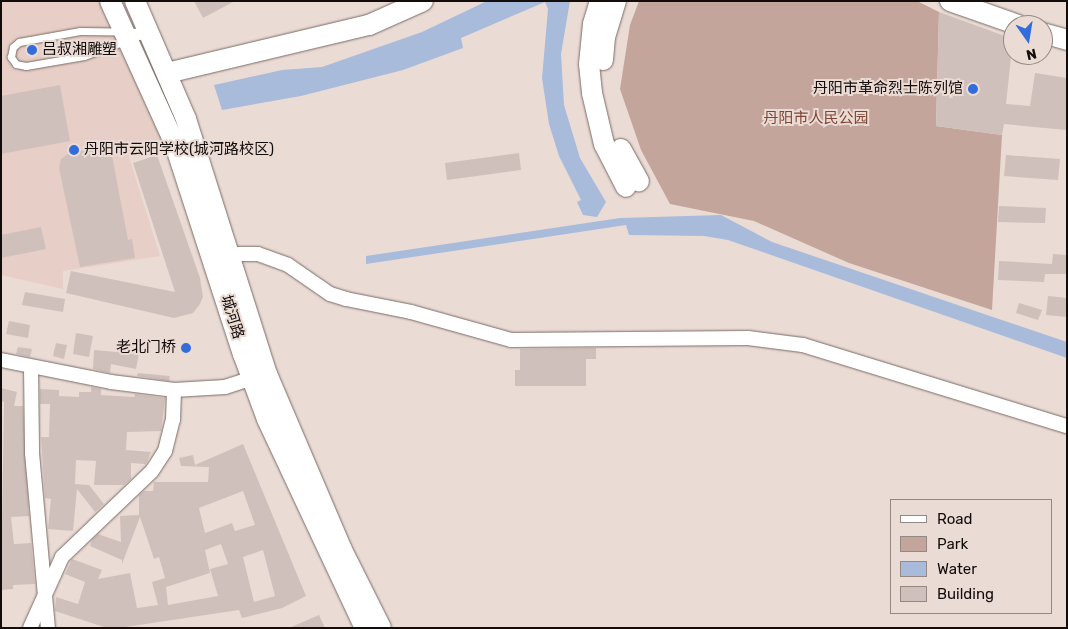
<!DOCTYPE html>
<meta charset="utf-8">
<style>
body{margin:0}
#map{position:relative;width:1068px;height:629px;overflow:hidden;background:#ebdbd5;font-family:Rubik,"Noto Sans SC",sans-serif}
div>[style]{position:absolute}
.built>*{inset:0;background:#e7cec6}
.green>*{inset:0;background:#c3a59b}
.water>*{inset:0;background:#a8bbdb}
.building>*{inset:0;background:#d0c0bb}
.roads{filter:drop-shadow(0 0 1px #796b66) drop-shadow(0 0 1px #796b66)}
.lane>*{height:7px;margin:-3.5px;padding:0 3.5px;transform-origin:3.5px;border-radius:3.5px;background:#fff}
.street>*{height:14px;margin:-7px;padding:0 7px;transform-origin:7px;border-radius:7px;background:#fff}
.secondary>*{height:20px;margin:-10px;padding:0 10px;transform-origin:10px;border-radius:10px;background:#fff}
.dots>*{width:14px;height:14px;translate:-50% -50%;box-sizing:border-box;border:2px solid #ebdbd5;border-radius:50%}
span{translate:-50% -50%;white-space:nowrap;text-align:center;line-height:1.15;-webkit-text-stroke:4px #ebdbd5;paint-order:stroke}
.poi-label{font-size:15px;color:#120c0b}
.left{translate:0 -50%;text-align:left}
.right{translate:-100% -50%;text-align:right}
.park-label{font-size:15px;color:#7e4635}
.street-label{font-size:15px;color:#120c0b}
.frame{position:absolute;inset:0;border:2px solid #120c0b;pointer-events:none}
.legend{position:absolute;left:890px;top:499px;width:162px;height:115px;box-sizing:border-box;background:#ebdbd5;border:1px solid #948884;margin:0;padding:6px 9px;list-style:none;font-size:15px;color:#120c0b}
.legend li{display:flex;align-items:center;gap:10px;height:25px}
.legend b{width:25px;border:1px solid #948884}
.north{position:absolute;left:1003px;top:15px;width:50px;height:50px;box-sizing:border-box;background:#ebdbd5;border:1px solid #948884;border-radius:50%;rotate:167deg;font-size:14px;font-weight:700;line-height:20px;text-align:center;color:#120c0b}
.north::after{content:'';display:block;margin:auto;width:18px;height:22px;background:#336cdb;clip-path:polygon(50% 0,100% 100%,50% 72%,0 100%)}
</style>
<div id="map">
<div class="built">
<i style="clip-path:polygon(1px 1px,101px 1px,164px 143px,129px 157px,160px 256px,63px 271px,63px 289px,1px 275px)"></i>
</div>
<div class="green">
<i style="clip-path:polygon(639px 1px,917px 1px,939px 12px,936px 126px,1002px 135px,992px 310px,849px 263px,754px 221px,670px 204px,641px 150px,620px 89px,630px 25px)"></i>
</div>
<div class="water">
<i style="clip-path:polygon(487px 1px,570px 1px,561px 54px,564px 105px,580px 158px,606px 202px,597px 217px,583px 215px,577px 202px,581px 200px,559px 156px,549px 124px,542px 78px,548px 9px,545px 2px,461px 38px,463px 48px,403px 70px,301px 96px,222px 110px,214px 85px,282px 70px,322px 67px,422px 32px)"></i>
<i style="clip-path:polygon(721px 215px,772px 242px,1067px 342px,1067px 358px,728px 240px,704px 236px,629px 235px,626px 225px,366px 264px,366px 256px,620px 218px)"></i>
</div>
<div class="building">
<i style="clip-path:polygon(194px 1px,235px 1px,203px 18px)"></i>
<i style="clip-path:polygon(939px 12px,1013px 39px,1006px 104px,1030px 106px,1035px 73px,1067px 78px,1066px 130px,1004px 124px,1002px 135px,936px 126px)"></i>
<i style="clip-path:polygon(60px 85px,70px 141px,1px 154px,1px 96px)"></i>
<i style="clip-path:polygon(110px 145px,128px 240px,132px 239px,135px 258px,80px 267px,59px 168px,61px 159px,69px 153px)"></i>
<i style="clip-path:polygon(519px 153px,521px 170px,447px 180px,445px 163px)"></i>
<i style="clip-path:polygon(157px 155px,200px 278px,203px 297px,200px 304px,193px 313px,174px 318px,66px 293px,71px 271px,175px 292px,133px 163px)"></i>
<i style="clip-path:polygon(1006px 155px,1060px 159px,1058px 180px,1004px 176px)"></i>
<i style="clip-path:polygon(999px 206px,1046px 208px,1045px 223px,998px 222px)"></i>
<i style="clip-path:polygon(41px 227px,46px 249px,1px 258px,1px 235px)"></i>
<i style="clip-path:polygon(1053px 254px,1067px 255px,1067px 274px,1045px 274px,1044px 282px,998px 280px,999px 261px,1052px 264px)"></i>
<i style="clip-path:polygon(25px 292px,65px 299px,63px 312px,22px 305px)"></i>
<i style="clip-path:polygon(1048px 296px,1067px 298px,1067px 317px,1046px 315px)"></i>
<i style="clip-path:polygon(1019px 303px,1042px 310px,1038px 320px,1016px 313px)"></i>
<i style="clip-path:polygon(9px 321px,30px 325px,28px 338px,6px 334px)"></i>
<i style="clip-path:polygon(76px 333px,93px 336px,89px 357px,73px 354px)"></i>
<i style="clip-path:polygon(56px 343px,67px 345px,64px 359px,53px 356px)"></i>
<i style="clip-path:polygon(18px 347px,32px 349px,30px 357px,16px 354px)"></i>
<i style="clip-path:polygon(596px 348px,596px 359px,586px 359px,586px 386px,515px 386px,515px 370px,520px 370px,520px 349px)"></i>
<i style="clip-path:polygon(94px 350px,139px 354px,136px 369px,111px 364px,110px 373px,93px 369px)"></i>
<i style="clip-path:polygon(138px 373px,170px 376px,169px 381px,137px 376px)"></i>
<i style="clip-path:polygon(91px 387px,101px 389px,101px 395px,134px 397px,135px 394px,165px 398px,161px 431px,127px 432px,126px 450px,151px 452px,146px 464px,131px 463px,131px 479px,124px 485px,94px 485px,96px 461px,76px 460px,75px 484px,89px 485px,104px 504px,95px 512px,77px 489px,73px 531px,48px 529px,51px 499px,45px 498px,41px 437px,49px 437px,50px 404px,40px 404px,40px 389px,59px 390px,59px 396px,79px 397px,79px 392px,91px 392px)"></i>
<i style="clip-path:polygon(1px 388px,17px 392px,14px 406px,23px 406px,29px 516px,11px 517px,14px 544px,31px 543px,35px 584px,13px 585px,13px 589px,1px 590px,4px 402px,1px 401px)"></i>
<i style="clip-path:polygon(evenodd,243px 444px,306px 596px,282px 608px,242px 618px,239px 610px,119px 628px,107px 628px,55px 611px,56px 597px,78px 604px,85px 582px,65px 574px,72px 559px,102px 570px,98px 579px,130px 573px,137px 608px,158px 605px,152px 582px,165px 578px,159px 557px,154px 559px,140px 517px,122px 564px,122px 560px,90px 546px,92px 540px,98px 534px,121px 542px,120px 516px,139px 515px,139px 495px,144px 491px,153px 491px,154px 482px,208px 482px,209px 467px,181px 466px,179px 458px,193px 455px,195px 465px,243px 444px,243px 491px,255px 525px,235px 531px,232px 523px,205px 533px,199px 508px,243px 491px,243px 444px,221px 544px,228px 564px,210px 569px,218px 596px,168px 605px,166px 587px,210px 573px,205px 550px,221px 544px,243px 444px,263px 550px,275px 596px,254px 602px,243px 557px,263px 550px)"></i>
<i style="clip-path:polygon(319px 615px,325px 628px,289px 628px)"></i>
</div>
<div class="roads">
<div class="lane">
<i style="left:80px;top:31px;width:70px;rotate:0.8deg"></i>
<i style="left:150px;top:32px;width:70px;rotate:160deg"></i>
<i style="left:84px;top:56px;width:59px;rotate:170.2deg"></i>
<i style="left:26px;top:66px;width:10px;rotate:-169deg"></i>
<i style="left:16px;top:64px;width:9px;rotate:-126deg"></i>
<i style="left:11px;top:57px;width:10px;rotate:-79deg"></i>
<i style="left:13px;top:47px;width:8px;rotate:-40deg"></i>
<i style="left:19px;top:42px;width:62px;rotate:-10.2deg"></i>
</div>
<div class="street">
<i style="left:228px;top:254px;width:30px"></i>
<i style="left:258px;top:254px;width:32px;rotate:20deg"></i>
<i style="left:288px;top:265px;width:51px;rotate:34.6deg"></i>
<i style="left:330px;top:294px;width:17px;rotate:17deg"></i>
<i style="left:346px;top:299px;width:66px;rotate:11.3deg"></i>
<i style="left:411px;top:312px;width:104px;rotate:15.6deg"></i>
<i style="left:511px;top:340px;width:237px;rotate:-0.5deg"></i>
<i style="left:748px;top:338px;width:55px;rotate:7.3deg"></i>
<i style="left:803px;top:345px;width:276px;rotate:17.1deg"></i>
<i style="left:1px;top:360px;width:112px;rotate:11.3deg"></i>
<i style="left:111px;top:382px;width:64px;rotate:7.2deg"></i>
<i style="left:174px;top:390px;width:51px;rotate:-3.4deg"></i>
<i style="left:225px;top:387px;width:36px;rotate:-18deg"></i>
<i style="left:31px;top:367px;width:86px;rotate:89.3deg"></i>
<i style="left:32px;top:453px;width:176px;rotate:84.8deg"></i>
<i style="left:30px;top:628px;width:78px;rotate:-65.7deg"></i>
<i style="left:62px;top:557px;width:124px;rotate:-43.7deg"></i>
<i style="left:152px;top:471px;width:24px;rotate:-57deg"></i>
<i style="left:165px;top:451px;width:32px;rotate:-76deg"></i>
<i style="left:173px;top:420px;width:30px;rotate:-88deg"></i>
</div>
<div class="secondary">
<i style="left:110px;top:1px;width:155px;rotate:65.6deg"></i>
<i style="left:174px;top:142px;width:223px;rotate:72deg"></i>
<i style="left:243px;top:354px;width:69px;rotate:69.7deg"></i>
<i style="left:267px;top:419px;width:231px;rotate:64.9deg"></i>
<i style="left:135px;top:1px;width:129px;rotate:66.6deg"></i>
<i style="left:186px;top:119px;width:268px;rotate:72.4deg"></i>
<i style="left:267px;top:374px;width:191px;rotate:66.9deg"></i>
<i style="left:342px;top:550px;width:87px;rotate:63.4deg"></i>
<i style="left:600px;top:1px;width:24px;rotate:107deg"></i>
<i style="left:593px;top:24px;width:40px;rotate:95.7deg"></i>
<i style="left:589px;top:64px;width:29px;rotate:84deg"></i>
<i style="left:592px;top:93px;width:52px;rotate:76.8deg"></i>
<i style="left:604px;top:144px;width:48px;rotate:62.9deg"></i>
<i style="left:950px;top:1px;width:72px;rotate:19.4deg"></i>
<i style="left:1043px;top:33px;width:25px;rotate:16deg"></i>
<i style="left:603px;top:60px;width:23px;rotate:-85deg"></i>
<i style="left:605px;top:37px;width:38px;rotate:-73deg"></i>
<i style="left:167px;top:73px;width:208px;rotate:-13.4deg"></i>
<i style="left:369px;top:25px;width:59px;rotate:-24deg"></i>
<i style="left:621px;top:149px;width:37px;rotate:61deg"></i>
</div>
</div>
<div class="dots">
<i style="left:32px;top:50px;background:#336cdb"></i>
<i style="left:973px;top:89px;background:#336cdb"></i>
<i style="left:74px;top:150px;background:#336cdb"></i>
<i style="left:186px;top:348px;background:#336cdb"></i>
</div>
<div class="poi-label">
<span class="left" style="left:42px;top:50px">吕叔湘雕塑</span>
<span class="right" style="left:963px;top:89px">丹阳市革命烈士陈列馆</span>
<span class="left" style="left:84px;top:150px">丹阳市云阳学校(城河路校区)</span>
<span class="right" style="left:176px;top:348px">老北门桥</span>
</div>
<div class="park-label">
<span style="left:816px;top:119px">丹阳市人民公园</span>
</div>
<div class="street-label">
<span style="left:232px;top:317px;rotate:73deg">城河路</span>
</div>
<div class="frame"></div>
<ul class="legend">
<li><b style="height:6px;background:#fff"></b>Road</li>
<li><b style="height:14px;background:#c3a59b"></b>Park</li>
<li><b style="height:14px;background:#a8bbdb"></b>Water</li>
<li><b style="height:14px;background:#d0c0bb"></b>Building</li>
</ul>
<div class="north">N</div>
</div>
